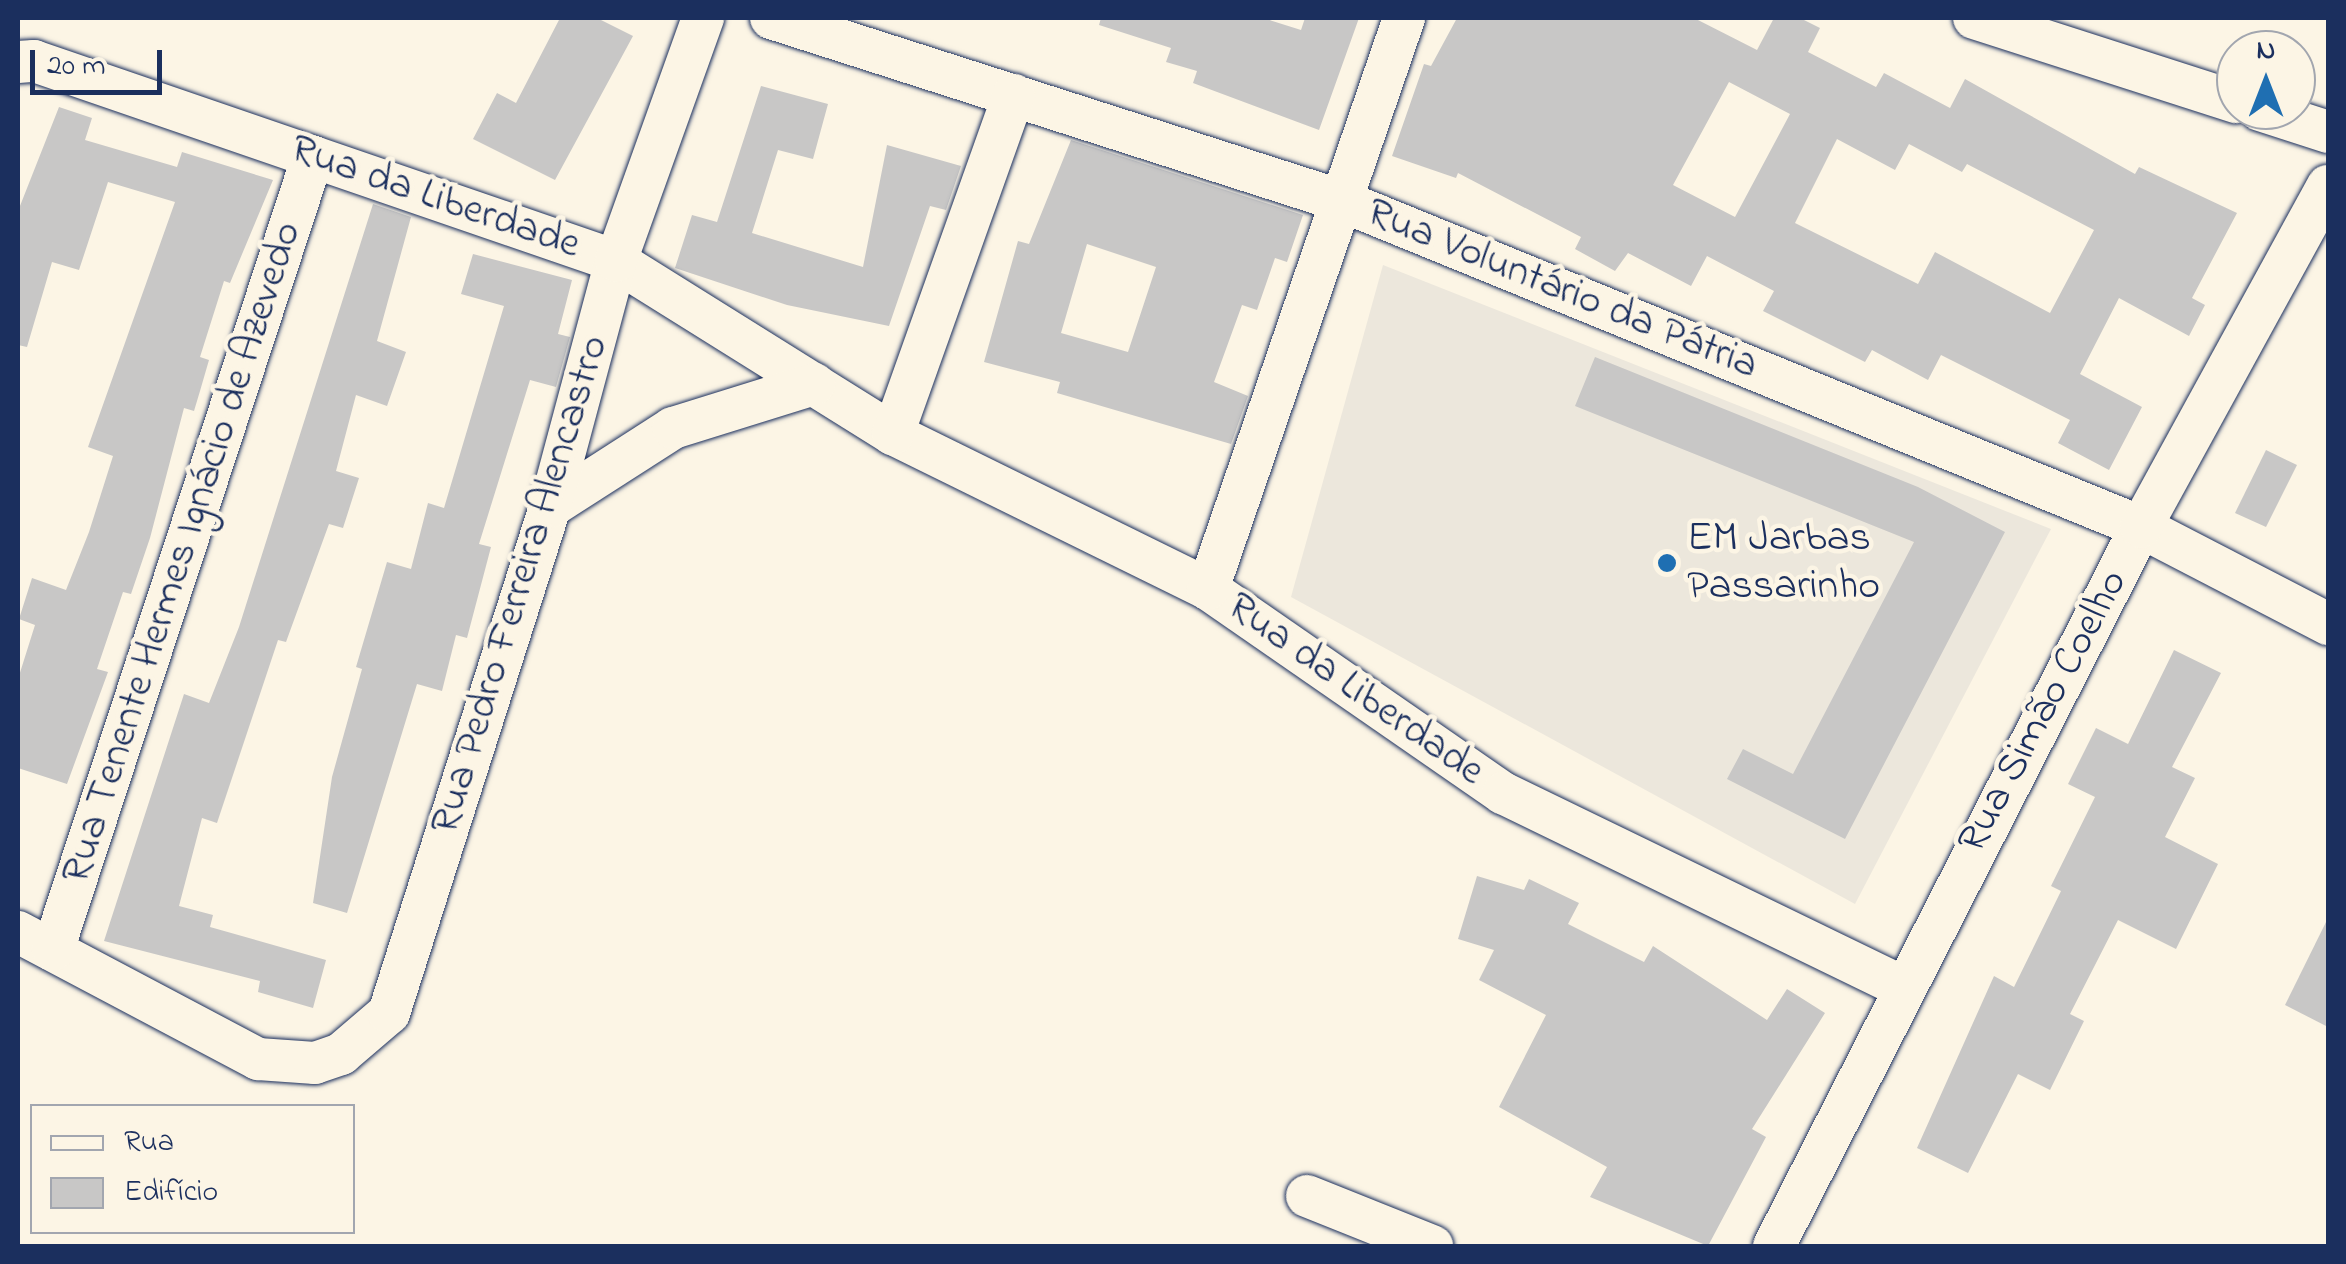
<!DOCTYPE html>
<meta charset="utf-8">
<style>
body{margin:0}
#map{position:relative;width:2346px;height:1264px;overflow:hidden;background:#fcf5e5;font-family:"Indie Flower",sans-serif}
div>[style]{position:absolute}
.built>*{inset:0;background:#ece7dc}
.building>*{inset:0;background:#c8c7c6}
.roads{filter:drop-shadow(0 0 2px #1b2f5e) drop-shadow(0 0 2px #1b2f5e)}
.minor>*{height:42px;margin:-21px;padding:0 21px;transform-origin:21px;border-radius:21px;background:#fcf5e5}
.dots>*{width:28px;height:28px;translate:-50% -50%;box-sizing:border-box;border:5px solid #fcf5e5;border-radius:50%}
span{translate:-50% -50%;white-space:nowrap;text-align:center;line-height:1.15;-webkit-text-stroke:9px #fcf5e5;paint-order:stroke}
.street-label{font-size:42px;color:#1b2f5e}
.poi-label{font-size:42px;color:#1b2f5e}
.left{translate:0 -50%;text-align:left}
.frame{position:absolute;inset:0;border:20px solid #1b2f5e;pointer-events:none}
.legend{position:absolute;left:30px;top:1104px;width:325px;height:130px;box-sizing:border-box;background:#fcf5e5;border:2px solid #a2a6af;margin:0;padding:12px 18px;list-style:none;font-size:30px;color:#1b2f5e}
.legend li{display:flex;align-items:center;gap:20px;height:50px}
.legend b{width:50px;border:2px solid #a2a6af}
.north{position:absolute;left:2216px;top:30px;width:100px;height:100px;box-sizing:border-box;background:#fcf5e5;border:2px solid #a2a6af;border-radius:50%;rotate:0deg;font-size:28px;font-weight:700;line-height:40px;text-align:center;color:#1b2f5e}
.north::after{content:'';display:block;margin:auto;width:35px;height:45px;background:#1f6fb2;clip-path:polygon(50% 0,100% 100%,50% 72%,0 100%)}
.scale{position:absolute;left:30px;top:50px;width:132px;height:45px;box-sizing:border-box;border:5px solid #1b2f5e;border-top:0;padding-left:12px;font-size:30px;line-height:35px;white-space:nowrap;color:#1b2f5e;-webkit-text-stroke:8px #fcf5e5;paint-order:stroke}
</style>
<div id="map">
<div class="built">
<i style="clip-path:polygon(1383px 265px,2051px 529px,1855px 904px,1291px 597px)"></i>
</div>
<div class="building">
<i style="clip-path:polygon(560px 18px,597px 18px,633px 36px,555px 180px,473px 139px,497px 93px,516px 103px)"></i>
<i style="clip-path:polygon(1101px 18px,1263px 18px,1301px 30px,1305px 18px,1359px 18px,1319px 130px,1193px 83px,1197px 71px,1166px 62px,1171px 48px,1099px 25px)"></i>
<i style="clip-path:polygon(evenodd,1457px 18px,1694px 18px,1757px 50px,1774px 18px,1800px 18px,1820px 28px,1808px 52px,1876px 87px,1884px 73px,1950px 108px,1965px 79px,2135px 174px,2139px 167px,2237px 213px,2192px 298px,2205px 305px,2189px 336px,2119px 298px,2080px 374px,2142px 407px,2109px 470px,2058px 443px,2070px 420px,1941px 355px,1928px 380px,1872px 350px,1865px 362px,1763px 311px,1774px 291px,1707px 256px,1691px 286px,1628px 253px,1615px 271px,1575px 249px,1581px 237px,1458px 173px,1456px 178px,1392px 156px,1424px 64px,1431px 66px,1457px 18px,1729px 82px,1790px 114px,1735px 217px,1673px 185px,1729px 82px,1457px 18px,1837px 139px,1895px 170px,1909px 144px,1962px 172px,1967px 164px,2094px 230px,2050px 313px,1935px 252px,1918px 284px,1795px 223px,1837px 139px)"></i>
<i style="clip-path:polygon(761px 86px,828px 104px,813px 159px,778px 150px,752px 233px,863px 267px,887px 145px,961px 166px,946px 210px,930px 206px,889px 326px,787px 305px,675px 268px,692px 215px,717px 222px)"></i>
<i style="clip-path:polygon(59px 107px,92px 118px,85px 140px,177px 167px,182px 152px,273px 180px,230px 283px,224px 281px,200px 357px,209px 360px,200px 391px,194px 411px,184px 408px,150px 538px,131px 594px,123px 592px,97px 669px,108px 672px,67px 784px,18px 768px,18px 679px,35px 625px,19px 619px,32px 578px,66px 590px,89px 532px,113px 456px,88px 447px,175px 202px,108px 182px,79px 270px,52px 262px,27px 347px,18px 345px,18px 211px)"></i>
<i style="clip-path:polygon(evenodd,1071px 140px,1303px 215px,1287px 262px,1275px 258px,1257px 310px,1242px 305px,1214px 382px,1248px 396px,1231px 444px,1057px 393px,1060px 382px,984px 362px,1018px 241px,1029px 244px,1071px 140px,1087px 244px,1156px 267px,1128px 352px,1061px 333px,1087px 244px)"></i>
<i style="clip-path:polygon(373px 204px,411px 217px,377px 341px,406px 352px,387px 406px,356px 395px,336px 471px,359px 478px,343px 528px,329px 524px,286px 642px,278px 640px,217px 823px,202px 818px,179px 906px,213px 915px,210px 927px,326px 960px,313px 1008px,258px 992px,260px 981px,104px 941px,184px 694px,209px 703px,239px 627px)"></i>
<i style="clip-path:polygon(473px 254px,572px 280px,558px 334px,570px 337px,556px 387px,530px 380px,479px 544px,491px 547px,467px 638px,456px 635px,442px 691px,417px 684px,347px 913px,313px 903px,332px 777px,362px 669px,356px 667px,387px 562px,411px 569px,428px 503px,444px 508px,504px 306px,461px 294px)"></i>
<i style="clip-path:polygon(1595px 357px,1918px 487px,2005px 532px,1845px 839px,1727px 779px,1743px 749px,1793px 774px,1914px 542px,1575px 406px)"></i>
<i style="clip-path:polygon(2266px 450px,2297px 465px,2266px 527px,2235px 513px)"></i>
<i style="clip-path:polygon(2174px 650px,2221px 673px,2172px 767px,2195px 778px,2165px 837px,2218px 864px,2176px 949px,2118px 920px,2070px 1014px,2084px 1021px,2050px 1090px,2018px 1074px,1968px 1173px,1917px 1148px,1994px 976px,2014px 987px,2061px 891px,2051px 886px,2095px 797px,2068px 784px,2096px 728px,2128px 744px)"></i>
<i style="clip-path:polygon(1477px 876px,1524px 890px,1529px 879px,1579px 903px,1568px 924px,1644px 962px,1653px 946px,1767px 1020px,1787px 989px,1825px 1013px,1752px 1129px,1766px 1137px,1708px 1246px,1590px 1197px,1607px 1167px,1499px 1107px,1546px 1015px,1479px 980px,1494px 950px,1458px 939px)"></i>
<i style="clip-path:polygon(2328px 918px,2328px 1027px,2285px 1005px)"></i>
</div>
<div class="roads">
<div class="minor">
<i style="left:771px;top:18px;width:600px;rotate:17.77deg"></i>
<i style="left:1342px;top:201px;width:863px;rotate:22.2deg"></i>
<i style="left:2141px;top:527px;width:211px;rotate:27.4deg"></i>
<i style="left:1974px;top:18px;width:275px;rotate:17.8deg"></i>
<i style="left:18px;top:62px;width:16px;rotate:-4deg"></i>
<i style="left:34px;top:61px;width:615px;rotate:18.96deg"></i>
<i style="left:616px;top:261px;width:327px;rotate:32deg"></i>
<i style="left:893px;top:434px;width:351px;rotate:26.2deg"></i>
<i style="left:1208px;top:589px;width:359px;rotate:34.7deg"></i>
<i style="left:1503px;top:793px;width:442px;rotate:25.9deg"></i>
<i style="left:2260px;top:110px;width:71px;rotate:17.9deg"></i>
<i style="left:893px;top:434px;width:360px;rotate:-70.4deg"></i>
<i style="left:550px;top:507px;width:146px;rotate:-32.7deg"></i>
<i style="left:673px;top:428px;width:148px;rotate:-17.3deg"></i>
<i style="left:1208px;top:589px;width:604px;rotate:-71.05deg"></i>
<i style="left:18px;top:932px;width:272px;rotate:27.9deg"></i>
<i style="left:258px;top:1059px;width:57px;rotate:4deg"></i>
<i style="left:315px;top:1063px;width:28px;rotate:-19deg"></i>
<i style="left:341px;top:1054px;width:63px;rotate:-40.5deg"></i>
<i style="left:389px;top:1013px;width:531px;rotate:-72.35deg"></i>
<i style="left:550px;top:507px;width:255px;rotate:-75deg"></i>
<i style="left:616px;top:261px;width:258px;rotate:-70.3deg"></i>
<i style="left:53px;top:950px;width:835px;rotate:-71.87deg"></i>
<i style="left:1307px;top:1196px;width:135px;rotate:21.8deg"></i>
<i style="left:1774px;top:1246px;width:807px;rotate:-62.96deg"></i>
<i style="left:2141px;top:527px;width:389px;rotate:-61.3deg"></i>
</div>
</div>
<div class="dots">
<i style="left:1667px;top:563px;background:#1f6fb2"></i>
</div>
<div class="street-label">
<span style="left:435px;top:198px;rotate:19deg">Rua da Liberdade</span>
<span style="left:1562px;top:290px;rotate:22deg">Rua Voluntário da Pátria</span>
<span style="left:183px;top:553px;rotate:-72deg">Rua Tenente Hermes Ignácio de Azevedo</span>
<span style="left:521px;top:585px;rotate:-73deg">Rua Pedro Ferreira Alencastro</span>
<span style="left:1355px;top:690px;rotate:35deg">Rua da Liberdade</span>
<span style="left:2044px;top:712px;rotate:-62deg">Rua Simão Coelho</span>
</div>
<div class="poi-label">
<span class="left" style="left:1687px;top:563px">EM Jarbas<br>Passarinho</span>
</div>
<div class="frame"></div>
<ul class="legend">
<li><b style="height:12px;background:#fcf5e5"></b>Rua</li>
<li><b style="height:28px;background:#c8c7c6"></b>Edifício</li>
</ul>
<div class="north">N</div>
<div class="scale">20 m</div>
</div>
